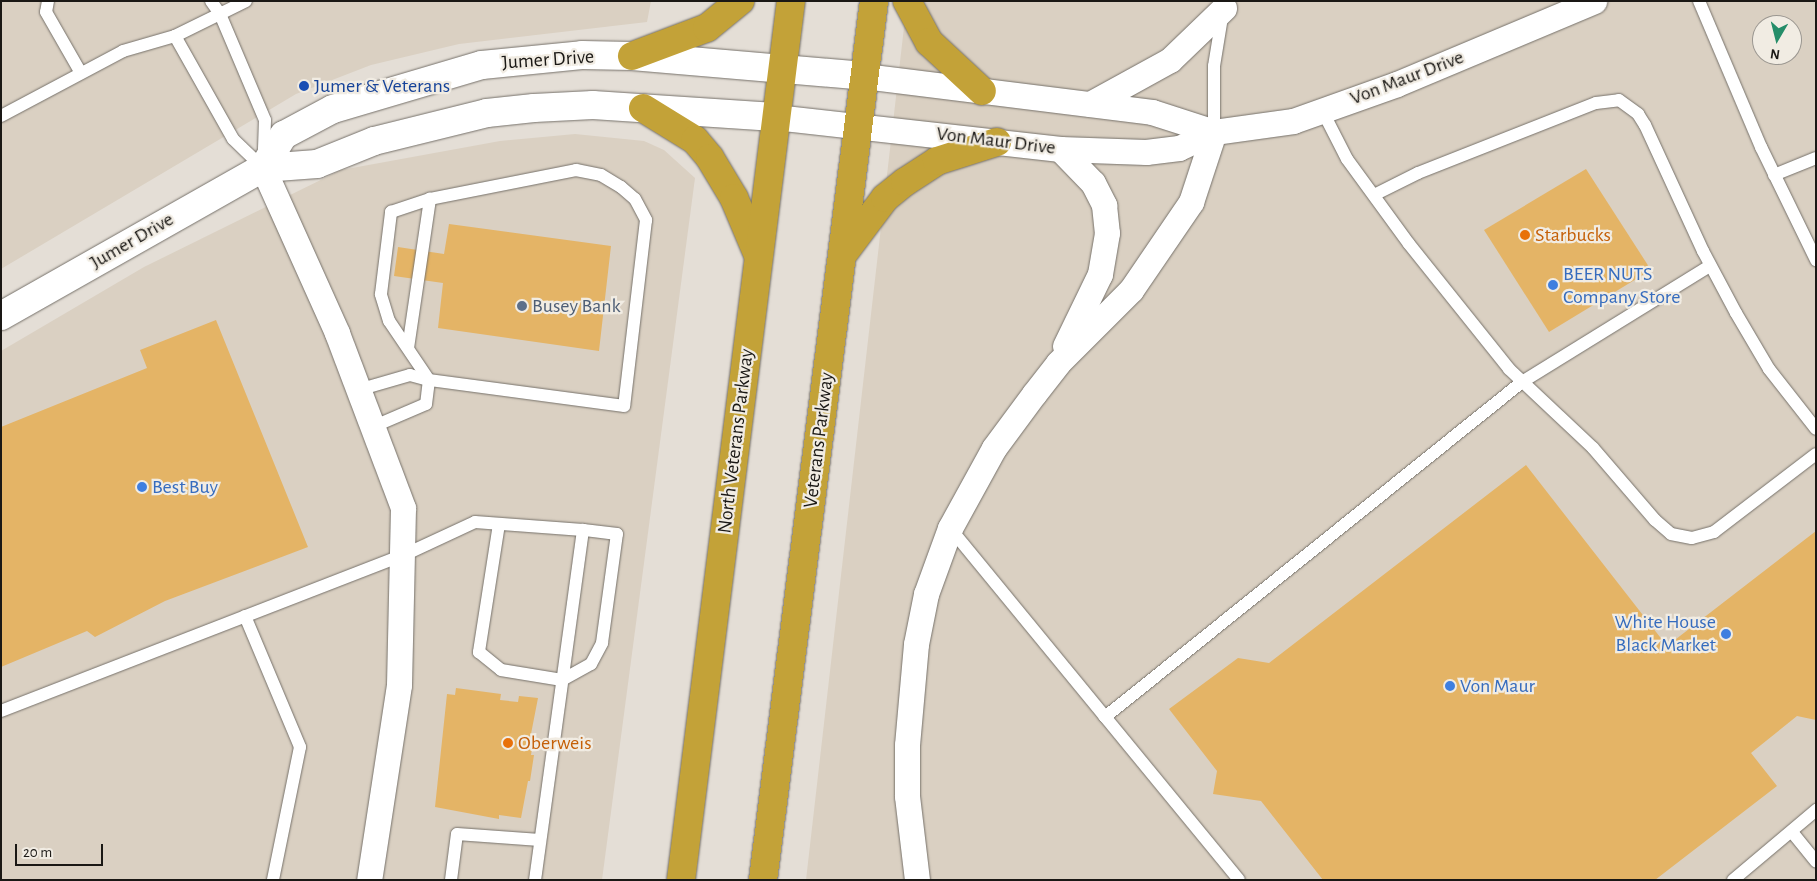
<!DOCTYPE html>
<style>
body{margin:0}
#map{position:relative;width:1817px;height:881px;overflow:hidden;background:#e4ded6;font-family:"Alegreya Sans",sans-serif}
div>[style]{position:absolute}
.built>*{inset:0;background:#dad0c2}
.building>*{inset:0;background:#e4b466}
.roads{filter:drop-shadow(0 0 1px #76716a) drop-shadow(0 0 1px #76716a)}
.service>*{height:12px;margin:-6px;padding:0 6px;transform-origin:6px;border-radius:6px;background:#fff}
.minor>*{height:25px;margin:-12.5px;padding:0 12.5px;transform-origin:12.5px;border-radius:12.5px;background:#fff}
.tertiary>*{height:28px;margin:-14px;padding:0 14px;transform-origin:14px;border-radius:14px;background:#fff}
.trunk>*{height:28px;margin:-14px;padding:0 14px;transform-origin:14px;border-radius:14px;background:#c3a238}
.dots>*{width:14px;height:14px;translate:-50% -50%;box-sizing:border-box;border:2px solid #f1ece3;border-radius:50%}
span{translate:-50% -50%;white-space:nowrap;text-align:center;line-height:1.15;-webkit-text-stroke:4.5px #f1ece3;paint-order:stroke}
.street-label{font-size:20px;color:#1a1815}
.transit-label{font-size:20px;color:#164399}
.left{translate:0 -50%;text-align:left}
.food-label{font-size:20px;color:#c56008}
.shop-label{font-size:20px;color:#366cbe}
.right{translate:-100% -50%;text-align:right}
.service-label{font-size:20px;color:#4e5e75}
.frame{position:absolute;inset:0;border:2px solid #1a1815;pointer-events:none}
.north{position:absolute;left:1752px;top:15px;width:50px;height:50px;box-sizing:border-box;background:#f1ece3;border:1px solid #9b9791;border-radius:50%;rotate:188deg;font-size:14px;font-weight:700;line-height:20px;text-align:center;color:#1a1815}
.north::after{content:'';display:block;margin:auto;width:18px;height:22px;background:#258d69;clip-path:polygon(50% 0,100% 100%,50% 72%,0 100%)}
.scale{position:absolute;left:15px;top:844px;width:88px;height:22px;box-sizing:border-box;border:2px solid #1a1815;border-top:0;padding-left:6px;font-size:15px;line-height:18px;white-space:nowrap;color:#1a1815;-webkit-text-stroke:4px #f1ece3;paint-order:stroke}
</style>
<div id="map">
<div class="built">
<i style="clip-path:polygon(1px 1px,651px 1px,647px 22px,459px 44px,371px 65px,296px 94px,1px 269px)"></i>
<i style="clip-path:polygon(evenodd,907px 1px,1816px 1px,1816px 880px,806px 880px,907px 1px,1762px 25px,1792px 25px,1792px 55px,1762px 55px,1762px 25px)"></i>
<i style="clip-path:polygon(575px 134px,644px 141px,664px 150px,695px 178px,602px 880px,1px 880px,1px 351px,144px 267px,341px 170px,500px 141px)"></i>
</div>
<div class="building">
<i style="clip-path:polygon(1586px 169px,1651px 270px,1549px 332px,1484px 230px)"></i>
<i style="clip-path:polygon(449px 224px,611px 246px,599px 351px,438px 328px,443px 283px,394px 276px,398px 247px,444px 254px)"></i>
<i style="clip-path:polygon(216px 320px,308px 547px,165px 601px,95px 637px,87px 631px,1px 667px,1px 427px,147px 368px,140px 350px)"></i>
<i style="clip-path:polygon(1526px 465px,1667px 646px,1816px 531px,1816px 720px,1797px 716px,1751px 753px,1777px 786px,1655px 880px,1323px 880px,1261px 801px,1213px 794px,1217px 771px,1169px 709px,1238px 658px,1269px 663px)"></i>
<i style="clip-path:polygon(456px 688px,501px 694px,500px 700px,518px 702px,519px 696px,538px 698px,531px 734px,534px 734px,531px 755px,534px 755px,530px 781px,528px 781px,521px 818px,499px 815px,499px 819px,435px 807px,447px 694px,455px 695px)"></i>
</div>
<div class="roads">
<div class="service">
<i style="left:48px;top:1px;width:11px;rotate:100deg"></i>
<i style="left:46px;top:12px;width:70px;rotate:60.2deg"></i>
<i style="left:211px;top:1px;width:16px;rotate:55deg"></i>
<i style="left:220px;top:14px;width:115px;rotate:67deg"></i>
<i style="left:265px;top:120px;width:36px;rotate:92deg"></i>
<i style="left:1699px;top:1px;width:159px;rotate:67deg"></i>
<i style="left:1761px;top:147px;width:126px;rotate:64deg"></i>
<i style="left:175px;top:36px;width:118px;rotate:60.6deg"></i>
<i style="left:233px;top:139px;width:42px;rotate:44deg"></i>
<i style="left:1322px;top:110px;width:55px;rotate:63deg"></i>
<i style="left:1347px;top:159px;width:105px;rotate:53.9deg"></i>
<i style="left:1409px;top:244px;width:160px;rotate:51.3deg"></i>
<i style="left:1509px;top:369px;width:115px;rotate:43.2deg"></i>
<i style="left:1593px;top:448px;width:95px;rotate:49.3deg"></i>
<i style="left:1655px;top:520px;width:21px;rotate:41deg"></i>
<i style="left:1671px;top:534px;width:21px;rotate:11deg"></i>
<i style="left:1692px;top:538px;width:23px;rotate:-15deg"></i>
<i style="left:1714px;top:532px;width:128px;rotate:-37.4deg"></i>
<i style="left:1px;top:116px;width:138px;rotate:-28deg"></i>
<i style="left:123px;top:51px;width:54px;rotate:-16.1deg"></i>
<i style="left:175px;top:36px;width:79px;rotate:-26.2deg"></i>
<i style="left:1214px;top:132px;width:66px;rotate:-90deg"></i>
<i style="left:1214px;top:66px;width:56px;rotate:-80.7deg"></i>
<i style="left:576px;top:170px;width:25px;rotate:11deg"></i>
<i style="left:601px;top:175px;width:23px;rotate:31deg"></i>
<i style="left:621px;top:187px;width:18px;rotate:41deg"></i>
<i style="left:635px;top:199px;width:24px;rotate:62deg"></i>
<i style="left:646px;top:220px;width:187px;rotate:96.7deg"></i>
<i style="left:624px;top:406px;width:197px;rotate:-172.4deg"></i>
<i style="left:429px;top:380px;width:71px;rotate:-124.1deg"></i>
<i style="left:389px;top:321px;width:28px;rotate:-107deg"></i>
<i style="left:381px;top:294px;width:83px;rotate:-83deg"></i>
<i style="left:391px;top:212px;width:41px;rotate:-18.4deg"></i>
<i style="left:430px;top:199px;width:149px;rotate:-11.2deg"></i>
<i style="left:1774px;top:175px;width:45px;rotate:-22deg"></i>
<i style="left:1374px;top:195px;width:49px;rotate:-26.6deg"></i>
<i style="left:1418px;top:173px;width:191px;rotate:-21.5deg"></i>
<i style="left:1596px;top:103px;width:23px;rotate:-7deg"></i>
<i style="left:1619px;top:100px;width:24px;rotate:36deg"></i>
<i style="left:1638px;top:114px;width:13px;rotate:58deg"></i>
<i style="left:1645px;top:125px;width:139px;rotate:65.3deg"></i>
<i style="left:1703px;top:251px;width:70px;rotate:62deg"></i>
<i style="left:1736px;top:313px;width:65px;rotate:59.5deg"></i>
<i style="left:1769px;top:369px;width:76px;rotate:51.9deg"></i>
<i style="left:408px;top:348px;width:151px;rotate:-81.6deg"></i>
<i style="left:358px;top:390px;width:54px;rotate:-16.1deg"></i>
<i style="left:410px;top:375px;width:20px;rotate:15deg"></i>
<i style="left:429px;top:380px;width:24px;rotate:97deg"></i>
<i style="left:426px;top:404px;width:59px;rotate:156.9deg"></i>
<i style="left:499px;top:524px;width:130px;rotate:98.9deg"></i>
<i style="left:479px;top:652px;width:28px;rotate:39deg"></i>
<i style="left:501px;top:670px;width:62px;rotate:9.3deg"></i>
<i style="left:562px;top:680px;width:33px;rotate:-29deg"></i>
<i style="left:591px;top:664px;width:24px;rotate:-62deg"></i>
<i style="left:602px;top:643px;width:110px;rotate:-82.2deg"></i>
<i style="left:617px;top:534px;width:34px;rotate:-173deg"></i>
<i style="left:950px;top:528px;width:455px;rotate:50.6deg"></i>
<i style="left:245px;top:616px;width:142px;rotate:67.2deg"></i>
<i style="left:300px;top:747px;width:136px;rotate:101.5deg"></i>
<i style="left:1px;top:711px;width:432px;rotate:-21.2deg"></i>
<i style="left:404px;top:555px;width:78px;rotate:-24.9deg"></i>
<i style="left:475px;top:522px;width:108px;rotate:4.2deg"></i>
<i style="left:583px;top:530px;width:353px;rotate:97.8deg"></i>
<i style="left:1105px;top:717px;width:535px;rotate:-38.78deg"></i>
<i style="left:1522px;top:382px;width:221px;rotate:-31.7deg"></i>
<i style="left:1792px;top:832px;width:38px;rotate:51deg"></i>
<i style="left:451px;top:880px;width:46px;rotate:-82.6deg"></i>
<i style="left:457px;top:834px;width:83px;rotate:4.1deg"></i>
<i style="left:1733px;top:880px;width:109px;rotate:-40.1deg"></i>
</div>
<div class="minor">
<i style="left:864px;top:76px;width:290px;rotate:7.1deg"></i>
<i style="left:1152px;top:112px;width:65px;rotate:17.9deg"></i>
<i style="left:1090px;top:104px;width:91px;rotate:-28.8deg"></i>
<i style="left:1170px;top:60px;width:75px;rotate:-43.9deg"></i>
<i style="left:775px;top:117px;width:287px;rotate:6.4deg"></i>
<i style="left:1060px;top:149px;width:86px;rotate:2deg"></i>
<i style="left:1146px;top:152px;width:33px;rotate:-7deg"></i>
<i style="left:1179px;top:148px;width:38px;rotate:-25deg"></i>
<i style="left:1214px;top:132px;width:80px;rotate:-7.9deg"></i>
<i style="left:1293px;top:121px;width:110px;rotate:-19.6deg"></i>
<i style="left:1397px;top:84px;width:214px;rotate:-22.8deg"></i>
<i style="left:1060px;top:149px;width:47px;rotate:45.9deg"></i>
<i style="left:1093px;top:183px;width:25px;rotate:63deg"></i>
<i style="left:1104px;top:205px;width:28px;rotate:84deg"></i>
<i style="left:1107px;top:233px;width:42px;rotate:99.7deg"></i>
<i style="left:1100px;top:274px;width:80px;rotate:115.9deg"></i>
<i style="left:263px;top:168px;width:181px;rotate:65.8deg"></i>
<i style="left:337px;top:333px;width:187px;rotate:69.3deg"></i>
<i style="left:403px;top:508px;width:177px;rotate:91.3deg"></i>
<i style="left:399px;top:685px;width:197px;rotate:98.7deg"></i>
<i style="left:917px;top:880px;width:85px;rotate:-96.8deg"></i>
<i style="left:907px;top:796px;width:51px;rotate:-90deg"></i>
<i style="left:907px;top:745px;width:101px;rotate:-84.9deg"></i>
<i style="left:916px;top:644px;width:51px;rotate:-78.7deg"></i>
<i style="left:926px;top:594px;width:70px;rotate:-70deg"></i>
<i style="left:950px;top:528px;width:91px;rotate:-61.2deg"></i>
<i style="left:994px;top:448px;width:67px;rotate:-53.5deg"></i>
<i style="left:1034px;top:394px;width:39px;rotate:-52deg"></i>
<i style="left:1058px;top:363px;width:103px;rotate:-45deg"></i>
<i style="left:1131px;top:290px;width:107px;rotate:-55.7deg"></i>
<i style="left:1191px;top:202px;width:74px;rotate:-71.8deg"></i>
</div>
<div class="tertiary">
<i style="left:263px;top:168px;width:39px;rotate:-58deg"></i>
<i style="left:284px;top:135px;width:55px;rotate:-28deg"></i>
<i style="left:333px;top:109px;width:155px;rotate:-16.5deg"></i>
<i style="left:482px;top:65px;width:100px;rotate:-5.7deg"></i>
<i style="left:582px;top:55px;width:50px;rotate:1.1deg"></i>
<i style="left:632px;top:56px;width:233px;rotate:4.9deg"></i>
<i style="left:1px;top:316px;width:301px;rotate:-29.5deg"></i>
<i style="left:263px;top:168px;width:54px;rotate:-4.2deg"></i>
<i style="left:317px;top:164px;width:61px;rotate:-22deg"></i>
<i style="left:374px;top:141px;width:116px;rotate:-13.9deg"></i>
<i style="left:487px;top:113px;width:47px;rotate:-6.1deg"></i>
<i style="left:534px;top:108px;width:59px;rotate:-2.9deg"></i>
<i style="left:593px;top:105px;width:182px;rotate:3.8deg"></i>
</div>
<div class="trunk">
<i style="left:907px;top:1px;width:47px;rotate:61.8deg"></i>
<i style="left:929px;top:42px;width:72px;rotate:42.8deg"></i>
<i style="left:632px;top:56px;width:80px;rotate:-20.5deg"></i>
<i style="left:707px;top:28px;width:43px;rotate:-39.3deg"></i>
<i style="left:643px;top:108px;width:61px;rotate:31.6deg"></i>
<i style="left:695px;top:140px;width:23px;rotate:50deg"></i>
<i style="left:710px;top:158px;width:47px;rotate:59deg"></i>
<i style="left:734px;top:198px;width:62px;rotate:67.2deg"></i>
<i style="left:843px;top:254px;width:70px;rotate:-53.1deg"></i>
<i style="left:885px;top:198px;width:26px;rotate:-39deg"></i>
<i style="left:905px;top:182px;width:38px;rotate:-33deg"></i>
<i style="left:937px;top:161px;width:63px;rotate:-17.6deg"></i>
<i style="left:681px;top:880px;width:886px;rotate:-82.87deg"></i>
<i style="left:763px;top:880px;width:886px;rotate:-82.8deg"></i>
</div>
</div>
<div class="dots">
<i style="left:304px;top:86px;background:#1a4fb4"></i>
<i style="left:1525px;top:235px;background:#e8710a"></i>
<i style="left:1553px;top:285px;background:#3f7fe0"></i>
<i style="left:522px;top:306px;background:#5c6f8a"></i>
<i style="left:142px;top:487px;background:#3f7fe0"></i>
<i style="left:1726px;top:634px;background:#3f7fe0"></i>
<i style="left:1450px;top:686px;background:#3f7fe0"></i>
<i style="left:508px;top:743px;background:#e8710a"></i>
</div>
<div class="street-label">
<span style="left:548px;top:60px;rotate:-4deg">Jumer Drive</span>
<span style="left:1407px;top:78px;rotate:-21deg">Von Maur Drive</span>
<span style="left:996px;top:141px;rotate:7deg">Von Maur Drive</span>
<span style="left:132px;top:241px;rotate:-30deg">Jumer Drive</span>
<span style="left:819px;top:440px;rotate:-83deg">Veterans Parkway</span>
<span style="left:736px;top:441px;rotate:-83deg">North Veterans Parkway</span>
</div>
<div class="transit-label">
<span class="left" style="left:314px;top:86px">Jumer &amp; Veterans</span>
</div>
<div class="food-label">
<span class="left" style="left:1535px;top:235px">Starbucks</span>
<span class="left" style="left:518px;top:743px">Oberweis</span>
</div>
<div class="shop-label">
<span class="left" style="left:1563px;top:286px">BEER NUTS<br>Company Store</span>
<span class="left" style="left:152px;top:487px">Best Buy</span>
<span class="right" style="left:1716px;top:634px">White House<br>Black Market</span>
<span class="left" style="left:1460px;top:686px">Von Maur</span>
</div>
<div class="service-label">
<span class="left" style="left:532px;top:306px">Busey Bank</span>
</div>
<div class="frame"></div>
<div class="north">N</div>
<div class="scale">20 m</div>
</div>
